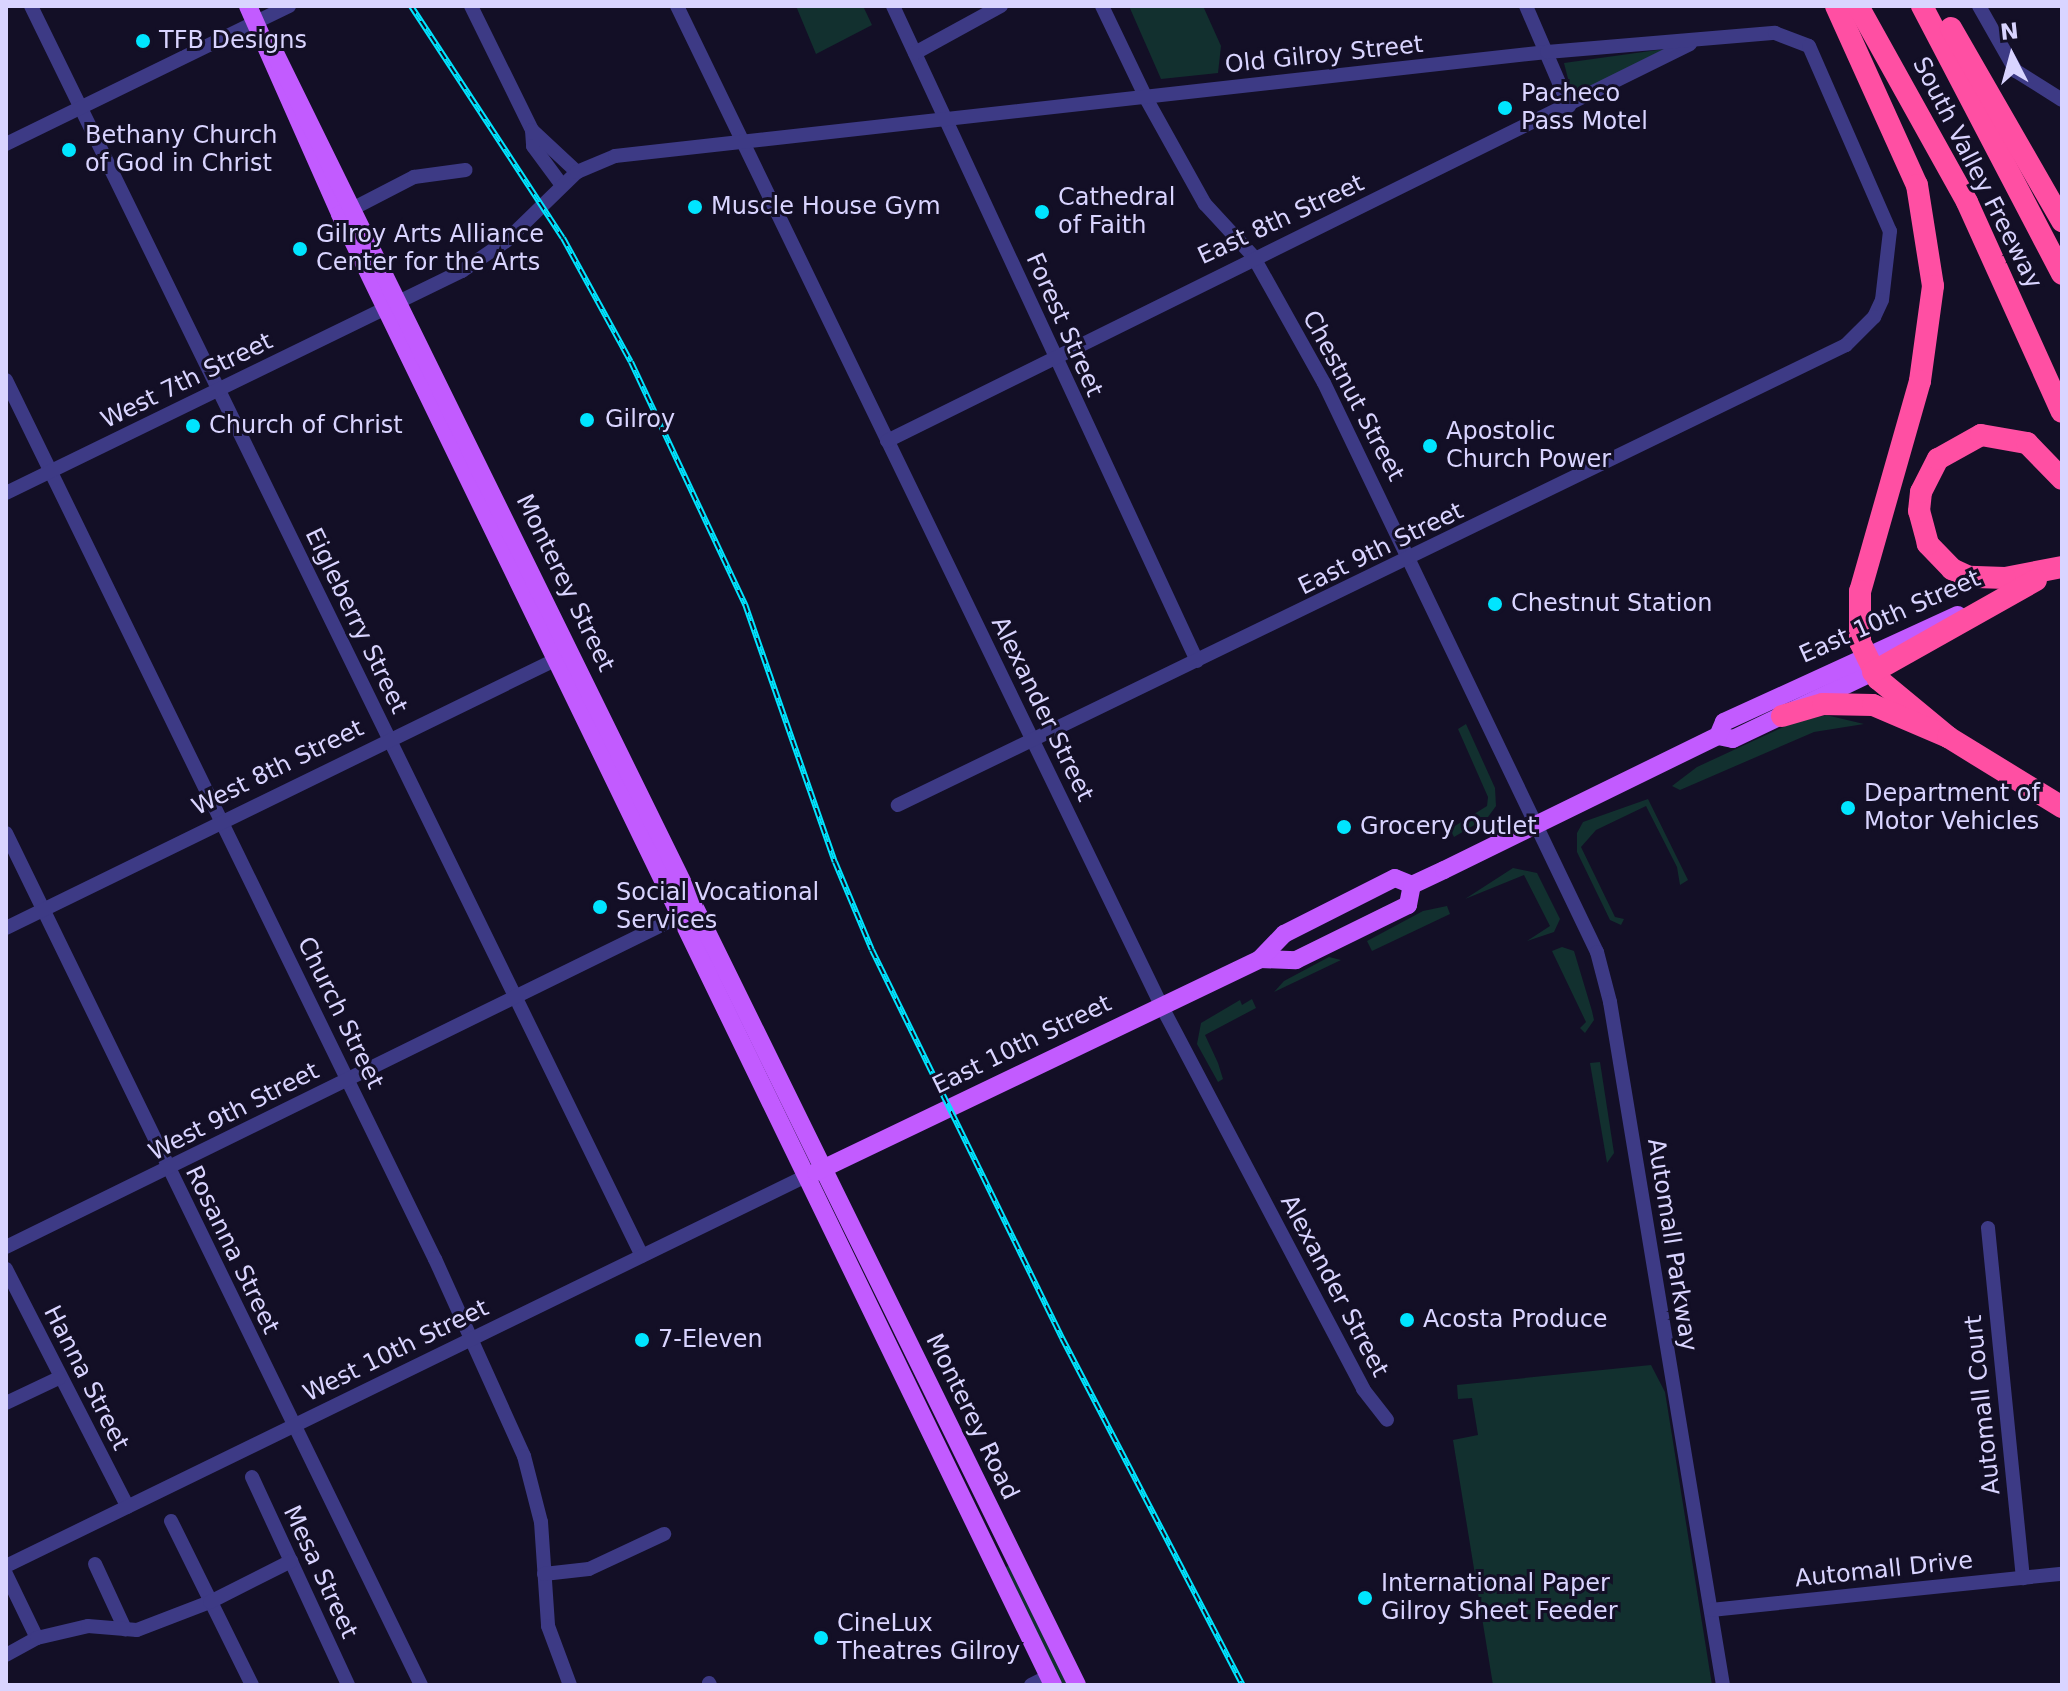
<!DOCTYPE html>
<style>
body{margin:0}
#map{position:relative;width:2068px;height:1691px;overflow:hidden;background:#130f26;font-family:"DejaVu Sans",sans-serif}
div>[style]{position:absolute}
.green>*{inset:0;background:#12302f}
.minor>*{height:14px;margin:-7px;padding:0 7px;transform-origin:7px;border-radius:7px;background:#3d3a85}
.major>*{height:18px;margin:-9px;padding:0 9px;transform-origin:9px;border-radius:9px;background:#c25bff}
.highway>*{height:22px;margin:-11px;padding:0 11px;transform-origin:11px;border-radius:11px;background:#ff4fa3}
.rail>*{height:6px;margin-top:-3px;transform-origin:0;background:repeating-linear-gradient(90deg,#130f26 0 9px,#00e5ff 0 18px);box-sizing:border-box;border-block:2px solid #00e5ff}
.dots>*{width:22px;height:22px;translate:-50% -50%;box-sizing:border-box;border:4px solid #130f26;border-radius:50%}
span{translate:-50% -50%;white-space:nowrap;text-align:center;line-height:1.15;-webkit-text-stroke:6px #130f26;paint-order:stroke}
.poi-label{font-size:24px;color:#d9d4ff}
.left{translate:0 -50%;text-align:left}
.street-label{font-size:24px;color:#d9d4ff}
.frame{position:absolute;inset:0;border:8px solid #d9d4ff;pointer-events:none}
.north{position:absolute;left:1972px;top:16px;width:80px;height:80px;-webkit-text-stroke:6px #130f26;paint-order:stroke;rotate:354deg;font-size:22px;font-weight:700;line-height:32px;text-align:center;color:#d9d4ff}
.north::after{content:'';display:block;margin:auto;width:28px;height:36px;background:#d9d4ff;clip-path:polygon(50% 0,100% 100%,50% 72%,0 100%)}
</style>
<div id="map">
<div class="green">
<i style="clip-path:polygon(796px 6px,863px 6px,872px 25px,816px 54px)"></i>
<i style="clip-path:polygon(1129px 6px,1203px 6px,1221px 46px,1218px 73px,1161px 79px)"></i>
<i style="clip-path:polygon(1672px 48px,1573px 98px,1564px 63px)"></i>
<i style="clip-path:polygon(1826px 715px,1864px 724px,1814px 732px,1680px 790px,1672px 786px,1697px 767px,1790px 724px)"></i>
<i style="clip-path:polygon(1466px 724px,1495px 788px,1496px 806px,1488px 817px,1454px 837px,1450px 829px,1487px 806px,1488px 797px,1458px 729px)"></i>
<i style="clip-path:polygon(1648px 799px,1688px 880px,1680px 885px,1677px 867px,1646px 806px,1596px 830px,1581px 847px,1615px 917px,1624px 919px,1621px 925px,1610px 920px,1577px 852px,1577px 833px,1583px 822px)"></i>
<i style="clip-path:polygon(1513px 868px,1537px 873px,1560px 919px,1554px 932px,1527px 941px,1550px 926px,1524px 875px,1465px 899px)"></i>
<i style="clip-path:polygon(1447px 906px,1450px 914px,1372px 951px,1367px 941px,1423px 911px)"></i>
<i style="clip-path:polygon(1562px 947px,1574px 951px,1592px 1011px,1594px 1020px,1585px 1033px,1580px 1028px,1586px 1022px,1552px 951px)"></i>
<i style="clip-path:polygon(1329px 957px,1341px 960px,1274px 992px,1284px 981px)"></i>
<i style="clip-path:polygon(1252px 999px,1256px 1008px,1205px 1035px,1218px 1063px,1223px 1079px,1218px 1082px,1197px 1044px,1201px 1023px,1240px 1000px,1242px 1005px)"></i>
<i style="clip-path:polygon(1600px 1062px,1614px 1153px,1607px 1163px,1590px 1063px)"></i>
<i style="clip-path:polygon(1651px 1365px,1665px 1392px,1712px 1685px,1493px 1685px,1453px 1440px,1478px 1435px,1472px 1398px,1458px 1399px,1457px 1385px)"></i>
<i style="clip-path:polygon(1008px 1566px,1012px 1566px,1070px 1685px,1060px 1685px,1005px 1568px)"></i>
</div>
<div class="minor">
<i style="left:31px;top:6px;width:1391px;rotate:63.95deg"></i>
<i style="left:471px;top:6px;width:138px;rotate:63.8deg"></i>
<i style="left:532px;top:130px;width:16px;rotate:86deg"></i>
<i style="left:533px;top:146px;width:47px;rotate:53.6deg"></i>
<i style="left:677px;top:6px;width:1112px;rotate:64.15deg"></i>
<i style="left:1162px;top:1007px;width:432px;rotate:62.2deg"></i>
<i style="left:1363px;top:1389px;width:39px;rotate:52deg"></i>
<i style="left:893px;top:6px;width:722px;rotate:65.1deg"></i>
<i style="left:1102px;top:6px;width:104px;rotate:64.4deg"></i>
<i style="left:1147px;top:100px;width:119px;rotate:60.9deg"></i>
<i style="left:1205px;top:204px;width:71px;rotate:47.3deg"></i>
<i style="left:1253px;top:256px;width:145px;rotate:60.8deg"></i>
<i style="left:1324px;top:383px;width:631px;rotate:64.37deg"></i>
<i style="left:1597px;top:952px;width:52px;rotate:75.4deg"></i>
<i style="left:1610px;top:1002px;width:692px;rotate:80.61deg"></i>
<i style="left:1526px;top:6px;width:109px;rotate:66.7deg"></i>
<i style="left:1979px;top:6px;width:75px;rotate:60.4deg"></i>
<i style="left:2016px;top:71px;width:54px;rotate:32.2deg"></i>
<i style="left:915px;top:53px;width:98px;rotate:-28.7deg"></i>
<i style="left:532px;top:130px;width:62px;rotate:43deg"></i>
<i style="left:6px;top:144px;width:315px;rotate:-26deg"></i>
<i style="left:354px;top:208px;width:68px;rotate:-27.3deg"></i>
<i style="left:414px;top:177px;width:52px;rotate:-7.7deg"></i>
<i style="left:6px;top:380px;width:978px;rotate:63.99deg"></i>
<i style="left:435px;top:1259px;width:216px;rotate:65.7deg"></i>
<i style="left:524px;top:1456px;width:68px;rotate:75.6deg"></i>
<i style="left:541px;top:1522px;width:104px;rotate:86.1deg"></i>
<i style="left:548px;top:1626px;width:63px;rotate:69.6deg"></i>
<i style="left:887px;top:441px;width:896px;rotate:-26.31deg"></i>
<i style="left:6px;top:493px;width:507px;rotate:-25.96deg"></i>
<i style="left:462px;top:271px;width:53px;rotate:-34.3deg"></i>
<i style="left:506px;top:241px;width:99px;rotate:-44.2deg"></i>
<i style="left:577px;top:172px;width:41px;rotate:-22.8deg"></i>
<i style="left:615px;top:156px;width:938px;rotate:-6.37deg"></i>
<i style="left:1547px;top:52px;width:229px;rotate:-4.8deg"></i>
<i style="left:1775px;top:33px;width:36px;rotate:21deg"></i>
<i style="left:1809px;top:46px;width:202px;rotate:66.4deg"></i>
<i style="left:1890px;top:231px;width:69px;rotate:96.6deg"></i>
<i style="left:1882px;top:300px;width:19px;rotate:115deg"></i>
<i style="left:1874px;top:317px;width:40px;rotate:135deg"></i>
<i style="left:1846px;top:345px;width:1054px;rotate:154.12deg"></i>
<i style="left:6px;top:833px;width:948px;rotate:64.03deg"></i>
<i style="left:6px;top:928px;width:620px;rotate:-26.03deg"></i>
<i style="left:1988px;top:1228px;width:352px;rotate:84.3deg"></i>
<i style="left:6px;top:1247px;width:760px;rotate:-26.16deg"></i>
<i style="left:6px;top:1269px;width:267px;rotate:62.9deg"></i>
<i style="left:6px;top:1403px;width:59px;rotate:-25.3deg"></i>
<i style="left:252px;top:1477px;width:229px;rotate:65.2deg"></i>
<i style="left:171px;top:1521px;width:183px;rotate:63.7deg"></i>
<i style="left:95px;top:1564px;width:72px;rotate:65.2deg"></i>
<i style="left:6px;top:1566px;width:890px;rotate:-25.99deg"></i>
<i style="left:6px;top:1574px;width:71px;rotate:64.2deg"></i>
<i style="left:544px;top:1574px;width:45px;rotate:-6.3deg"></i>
<i style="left:589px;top:1569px;width:83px;rotate:-25deg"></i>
<i style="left:1711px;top:1610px;width:353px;rotate:-5.9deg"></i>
<i style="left:6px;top:1655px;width:35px;rotate:-29deg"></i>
<i style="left:37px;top:1638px;width:52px;rotate:-13.2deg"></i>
<i style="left:88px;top:1626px;width:49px;rotate:4.7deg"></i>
<i style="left:137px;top:1630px;width:78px;rotate:-21deg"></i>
<i style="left:210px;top:1602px;width:91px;rotate:-26.8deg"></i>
<i style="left:709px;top:1683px;width:2px;rotate:63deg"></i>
<i style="left:1031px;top:1685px;width:20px;rotate:-27deg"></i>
</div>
<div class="major">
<i style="left:248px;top:6px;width:227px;rotate:66.1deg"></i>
<i style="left:340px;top:214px;width:1635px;rotate:64.14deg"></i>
<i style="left:276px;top:55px;width:1816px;rotate:63.83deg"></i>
<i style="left:1718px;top:736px;width:15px;rotate:11deg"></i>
<i style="left:1733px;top:739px;width:155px;rotate:-25.6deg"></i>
<i style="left:1260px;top:959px;width:36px;rotate:2deg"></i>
<i style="left:1296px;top:960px;width:125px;rotate:-26.2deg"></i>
<i style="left:1408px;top:905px;width:20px;rotate:-79deg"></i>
<i style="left:816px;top:1172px;width:492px;rotate:-25.6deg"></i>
<i style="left:1260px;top:959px;width:35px;rotate:-46deg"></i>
<i style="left:1284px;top:934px;width:124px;rotate:-26.8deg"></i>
<i style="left:1395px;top:878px;width:18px;rotate:22deg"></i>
<i style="left:1412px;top:885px;width:35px;rotate:-25deg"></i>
<i style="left:1444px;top:870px;width:305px;rotate:-26.1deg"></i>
<i style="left:1718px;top:736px;width:15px;rotate:-67deg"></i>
<i style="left:1724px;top:722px;width:257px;rotate:-24.6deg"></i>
</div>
<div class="highway">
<i style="left:1836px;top:6px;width:196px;rotate:65.7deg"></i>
<i style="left:1917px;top:185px;width:102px;rotate:81deg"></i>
<i style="left:1933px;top:286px;width:96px;rotate:97.8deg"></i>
<i style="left:1920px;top:381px;width:218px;rotate:105.9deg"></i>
<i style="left:1860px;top:591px;width:51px;rotate:90deg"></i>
<i style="left:1860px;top:642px;width:41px;rotate:64.1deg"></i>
<i style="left:1878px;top:679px;width:91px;rotate:39.6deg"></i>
<i style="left:1858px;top:6px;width:224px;rotate:60.9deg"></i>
<i style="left:1967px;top:202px;width:230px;rotate:65.7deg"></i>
<i style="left:1922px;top:6px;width:302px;rotate:62.4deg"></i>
<i style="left:1951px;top:28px;width:223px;rotate:60.1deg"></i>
<i style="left:2062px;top:567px;width:58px;rotate:169.1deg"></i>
<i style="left:2005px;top:578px;width:36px;rotate:-178deg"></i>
<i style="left:1969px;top:577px;width:19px;rotate:-155deg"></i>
<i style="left:1952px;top:569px;width:35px;rotate:-134deg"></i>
<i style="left:1928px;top:544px;width:34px;rotate:-105deg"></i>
<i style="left:1919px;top:511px;width:19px;rotate:-84deg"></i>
<i style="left:1921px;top:492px;width:37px;rotate:-63deg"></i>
<i style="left:1938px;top:459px;width:49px;rotate:-29.2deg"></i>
<i style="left:1981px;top:435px;width:47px;rotate:9.9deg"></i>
<i style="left:2027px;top:443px;width:50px;rotate:45.8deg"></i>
<i style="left:1873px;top:672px;width:187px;rotate:-29.4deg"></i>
<i style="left:1782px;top:716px;width:43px;rotate:-16.3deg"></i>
<i style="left:1823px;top:704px;width:50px;rotate:1.1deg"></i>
<i style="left:1873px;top:705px;width:82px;rotate:23.1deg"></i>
<i style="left:1948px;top:737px;width:134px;rotate:31.6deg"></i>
</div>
<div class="rail">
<i style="left:411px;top:6px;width:277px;rotate:56.8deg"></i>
<i style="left:563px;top:238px;width:141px;rotate:61.3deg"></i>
<i style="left:631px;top:362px;width:268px;rotate:64.8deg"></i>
<i style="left:745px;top:604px;width:273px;rotate:70.8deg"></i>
<i style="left:835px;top:862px;width:95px;rotate:67.2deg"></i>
<i style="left:872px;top:950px;width:432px;rotate:63.9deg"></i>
<i style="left:1062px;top:1338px;width:391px;rotate:62.5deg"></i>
</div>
<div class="dots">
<i style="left:143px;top:41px;background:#00e5ff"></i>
<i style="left:1505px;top:108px;background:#00e5ff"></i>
<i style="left:69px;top:150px;background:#00e5ff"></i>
<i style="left:695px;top:207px;background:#00e5ff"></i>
<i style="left:1042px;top:212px;background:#00e5ff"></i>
<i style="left:300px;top:249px;background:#00e5ff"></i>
<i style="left:587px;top:420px;background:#00e5ff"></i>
<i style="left:193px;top:426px;background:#00e5ff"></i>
<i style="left:1430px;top:446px;background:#00e5ff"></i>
<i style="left:1495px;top:604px;background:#00e5ff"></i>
<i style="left:1848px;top:808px;background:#00e5ff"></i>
<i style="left:1344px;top:827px;background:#00e5ff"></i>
<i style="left:600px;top:907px;background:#00e5ff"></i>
<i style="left:1407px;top:1320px;background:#00e5ff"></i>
<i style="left:642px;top:1340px;background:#00e5ff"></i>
<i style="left:1365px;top:1598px;background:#00e5ff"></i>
<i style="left:821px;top:1638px;background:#00e5ff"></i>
</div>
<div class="poi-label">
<span class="left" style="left:159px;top:41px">TFB Designs</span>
<span class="left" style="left:1521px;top:108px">Pacheco<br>Pass Motel</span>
<span class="left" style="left:85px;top:150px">Bethany Church<br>of God in Christ</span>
<span class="left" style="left:1058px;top:212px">Cathedral<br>of Faith</span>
<span class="left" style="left:711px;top:207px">Muscle House Gym</span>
<span class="left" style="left:316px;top:249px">Gilroy Arts Alliance<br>Center for the Arts</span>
<span class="left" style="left:605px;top:420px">Gilroy</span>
<span class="left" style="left:209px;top:426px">Church of Christ</span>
<span class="left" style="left:1446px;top:446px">Apostolic<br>Church Power</span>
<span class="left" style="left:1511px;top:604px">Chestnut Station</span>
<span class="left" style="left:1864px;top:808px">Department of<br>Motor Vehicles</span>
<span class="left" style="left:1360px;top:827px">Grocery Outlet</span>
<span class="left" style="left:616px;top:907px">Social Vocational<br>Services</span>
<span class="left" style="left:1423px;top:1320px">Acosta Produce</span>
<span class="left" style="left:658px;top:1340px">7-Eleven</span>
<span class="left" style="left:1381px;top:1598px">International Paper<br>Gilroy Sheet Feeder</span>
<span class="left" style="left:837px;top:1638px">CineLux<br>Theatres Gilroy</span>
</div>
<div class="street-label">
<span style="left:1324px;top:55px;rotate:-6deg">Old Gilroy Street</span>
<span style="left:1977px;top:173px;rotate:63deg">South Valley Freeway</span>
<span style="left:1281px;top:220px;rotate:-25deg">East 8th Street</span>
<span style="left:1064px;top:325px;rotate:66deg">Forest Street</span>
<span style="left:187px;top:381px;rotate:-26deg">West 7th Street</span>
<span style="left:1353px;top:396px;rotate:62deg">Chestnut Street</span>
<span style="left:1381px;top:549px;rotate:-26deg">East 9th Street</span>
<span style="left:565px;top:583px;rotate:64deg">Monterey Street</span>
<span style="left:1890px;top:617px;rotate:-24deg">East 10th Street</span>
<span style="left:356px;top:621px;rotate:64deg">Eigleberry Street</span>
<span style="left:1042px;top:709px;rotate:64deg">Alexander Street</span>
<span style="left:278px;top:768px;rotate:-26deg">West 8th Street</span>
<span style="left:340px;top:1013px;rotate:64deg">Church Street</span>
<span style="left:1022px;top:1045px;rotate:-26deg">East 10th Street</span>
<span style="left:234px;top:1112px;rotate:-27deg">West 9th Street</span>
<span style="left:1672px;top:1245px;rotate:81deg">Automall Parkway</span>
<span style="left:232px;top:1250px;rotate:64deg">Rosanna Street</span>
<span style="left:1334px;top:1286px;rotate:62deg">Alexander Street</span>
<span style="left:396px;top:1351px;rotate:-26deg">West 10th Street</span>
<span style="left:86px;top:1378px;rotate:63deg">Hanna Street</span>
<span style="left:1983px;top:1405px;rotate:-96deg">Automall Court</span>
<span style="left:972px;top:1417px;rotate:64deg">Monterey Road</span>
<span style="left:1884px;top:1570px;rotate:-6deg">Automall Drive</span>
<span style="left:320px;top:1572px;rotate:65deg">Mesa Street</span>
</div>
<div class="frame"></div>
<div class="north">N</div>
</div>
